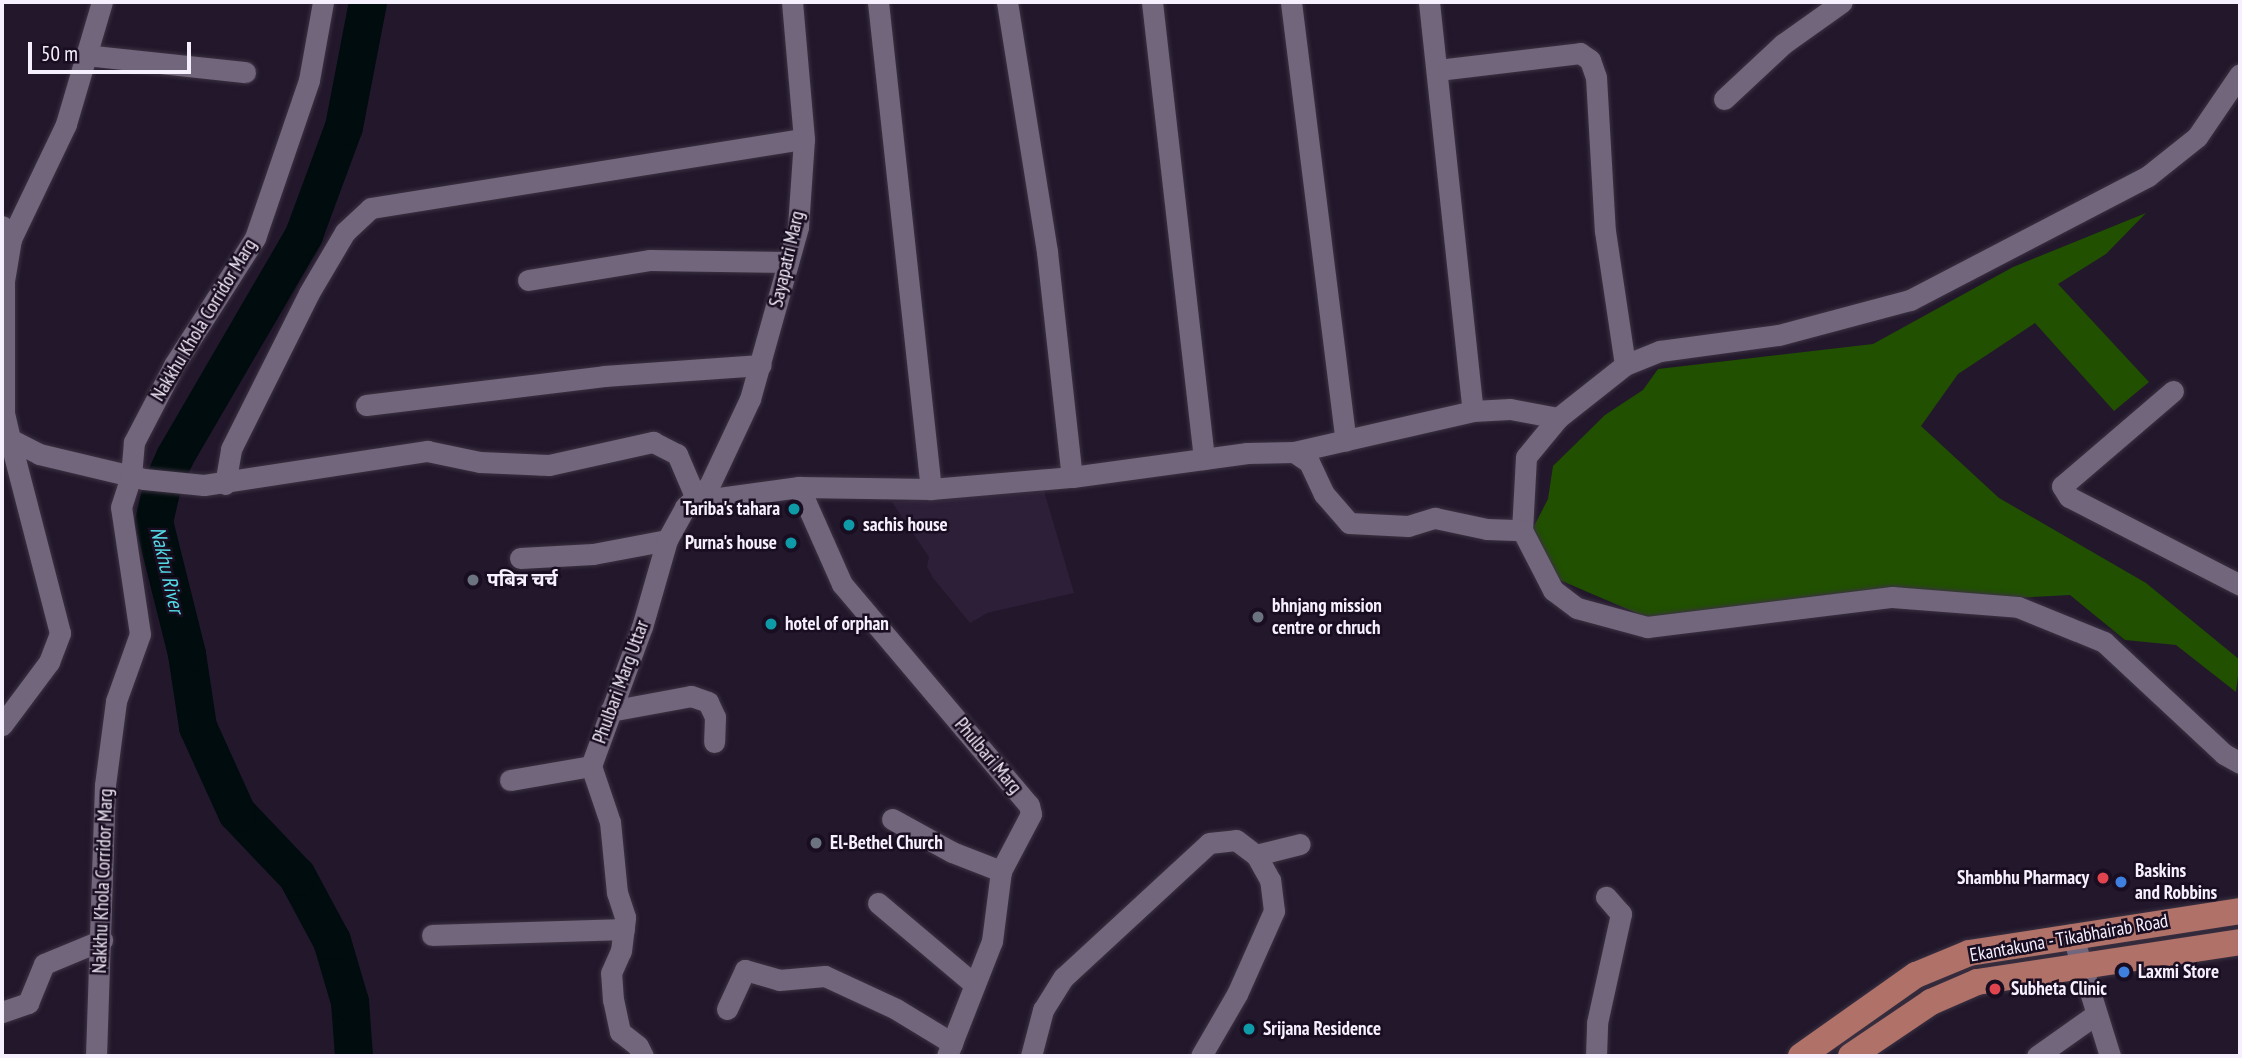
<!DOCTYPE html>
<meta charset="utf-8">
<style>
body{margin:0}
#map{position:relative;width:2242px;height:1058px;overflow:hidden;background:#22172b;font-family:"PT Sans Narrow","Noto Sans Devanagari",sans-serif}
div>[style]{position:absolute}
.built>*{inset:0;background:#2d1f38}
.forest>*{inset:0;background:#215001}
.river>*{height:38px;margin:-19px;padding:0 19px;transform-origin:19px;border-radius:19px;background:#000c0d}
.roads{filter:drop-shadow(0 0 2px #3b3242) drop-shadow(0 0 2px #3b3242)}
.minor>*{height:21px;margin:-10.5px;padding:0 10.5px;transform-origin:10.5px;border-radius:10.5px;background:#72667d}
.major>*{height:26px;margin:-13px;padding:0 13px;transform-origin:13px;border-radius:13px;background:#b07168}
.dots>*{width:19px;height:19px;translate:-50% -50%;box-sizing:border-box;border:4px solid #190e21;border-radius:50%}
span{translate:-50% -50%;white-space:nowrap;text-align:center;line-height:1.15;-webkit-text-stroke:5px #190e21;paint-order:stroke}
.street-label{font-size:19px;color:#f6effd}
.poi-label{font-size:19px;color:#f6effd;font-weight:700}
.right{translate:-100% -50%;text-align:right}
.left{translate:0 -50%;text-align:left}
.water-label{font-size:21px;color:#54dae6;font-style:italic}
.frame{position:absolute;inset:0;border:4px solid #f6effd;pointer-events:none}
.scale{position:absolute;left:28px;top:42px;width:163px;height:32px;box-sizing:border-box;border:4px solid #f6effd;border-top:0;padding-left:9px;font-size:21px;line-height:24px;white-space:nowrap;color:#f6effd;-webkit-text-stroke:5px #190e21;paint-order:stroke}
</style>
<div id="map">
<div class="built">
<i style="clip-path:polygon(1044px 491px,1074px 593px,987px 613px,970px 623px,933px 578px,927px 567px,929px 557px,892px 502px)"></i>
</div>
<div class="forest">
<i style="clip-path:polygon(2146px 213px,2106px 254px,2058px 284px,2149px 382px,2114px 411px,2035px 323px,1958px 374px,1921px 426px,1999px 498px,2146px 583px,2240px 660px,2236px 692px,2176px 645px,2125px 640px,2070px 595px,1648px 618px,1555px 578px,1531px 532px,1548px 499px,1553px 466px,1605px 415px,1643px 390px,1658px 369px,1873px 344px,2013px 267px)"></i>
</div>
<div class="river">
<i style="left:354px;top:1056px;width:54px;rotate:-94.2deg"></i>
<i style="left:350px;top:1002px;width:64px;rotate:-106.4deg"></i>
<i style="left:332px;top:941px;width:74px;rotate:-118.3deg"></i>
<i style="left:297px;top:876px;width:87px;rotate:-133.6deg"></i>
<i style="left:237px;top:813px;width:94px;rotate:-114.4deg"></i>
<i style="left:198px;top:727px;width:74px;rotate:-98.6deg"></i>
<i style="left:187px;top:654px;width:136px;rotate:-104deg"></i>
<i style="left:154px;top:522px;width:39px;rotate:-77deg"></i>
<i style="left:163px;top:484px;width:30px;rotate:-66deg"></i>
<i style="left:175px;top:457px;width:257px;rotate:-59.8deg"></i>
<i style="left:304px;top:235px;width:115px;rotate:-69.7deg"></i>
<i style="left:344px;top:127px;width:127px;rotate:-79.1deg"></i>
</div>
<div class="roads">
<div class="minor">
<i style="left:878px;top:2px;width:490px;rotate:83.8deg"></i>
<i style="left:1007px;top:2px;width:253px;rotate:80.9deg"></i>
<i style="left:1047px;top:252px;width:226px;rotate:83.7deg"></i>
<i style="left:1152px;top:2px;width:460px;rotate:83.5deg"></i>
<i style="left:1291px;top:2px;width:442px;rotate:82.9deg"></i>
<i style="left:1429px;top:2px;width:411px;rotate:83.9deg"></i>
<i style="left:85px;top:55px;width:161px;rotate:6.1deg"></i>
<i style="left:1438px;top:70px;width:143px;rotate:-6.8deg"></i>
<i style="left:1580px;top:53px;width:12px;rotate:35deg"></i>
<i style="left:1590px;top:60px;width:18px;rotate:71deg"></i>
<i style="left:1596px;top:77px;width:154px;rotate:86.7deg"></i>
<i style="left:1605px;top:231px;width:135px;rotate:81.5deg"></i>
<i style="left:1724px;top:99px;width:81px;rotate:-43deg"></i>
<i style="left:1783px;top:44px;width:72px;rotate:-35.4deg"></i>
<i style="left:2px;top:226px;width:16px;rotate:55deg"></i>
<i style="left:11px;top:239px;width:43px;rotate:99.5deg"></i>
<i style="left:4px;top:281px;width:132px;rotate:90deg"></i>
<i style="left:4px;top:413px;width:27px;rotate:77deg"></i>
<i style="left:10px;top:439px;width:33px;rotate:27deg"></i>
<i style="left:39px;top:454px;width:108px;rotate:13.4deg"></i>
<i style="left:144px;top:479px;width:60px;rotate:5.7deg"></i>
<i style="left:204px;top:485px;width:226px;rotate:-8.7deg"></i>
<i style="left:427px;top:451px;width:54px;rotate:11.7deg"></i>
<i style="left:480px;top:462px;width:69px;rotate:2.5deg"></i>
<i style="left:549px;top:465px;width:107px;rotate:-12.5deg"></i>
<i style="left:653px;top:442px;width:27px;rotate:27deg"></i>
<i style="left:677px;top:454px;width:51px;rotate:66.9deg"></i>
<i style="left:697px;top:501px;width:103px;rotate:-7.8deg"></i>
<i style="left:799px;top:487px;width:132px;rotate:0.9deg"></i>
<i style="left:931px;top:489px;width:142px;rotate:-4.9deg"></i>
<i style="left:1072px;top:477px;width:177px;rotate:-7.8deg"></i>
<i style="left:1247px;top:453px;width:47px;rotate:-1.2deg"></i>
<i style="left:1294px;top:452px;width:184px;rotate:-12.9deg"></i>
<i style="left:1473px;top:411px;width:37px;rotate:-3deg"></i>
<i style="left:1510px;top:409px;width:49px;rotate:10.6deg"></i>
<i style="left:1558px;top:418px;width:85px;rotate:-38.3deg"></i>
<i style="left:1625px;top:365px;width:38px;rotate:-22deg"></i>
<i style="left:1660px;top:351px;width:120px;rotate:-7.7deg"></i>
<i style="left:1779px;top:335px;width:136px;rotate:-15deg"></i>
<i style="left:1910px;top:300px;width:268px;rotate:-27.5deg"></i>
<i style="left:2148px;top:176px;width:63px;rotate:-38.5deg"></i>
<i style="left:2197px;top:137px;width:76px;rotate:-55.7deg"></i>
<i style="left:11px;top:239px;width:127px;rotate:-64.4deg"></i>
<i style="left:66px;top:124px;width:127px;rotate:-73.6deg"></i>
<i style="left:528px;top:280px;width:124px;rotate:-9.3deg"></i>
<i style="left:650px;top:260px;width:138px;rotate:0.8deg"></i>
<i style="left:2173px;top:391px;width:146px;rotate:139.4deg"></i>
<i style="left:2062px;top:486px;width:13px;rotate:58deg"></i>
<i style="left:2069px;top:497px;width:192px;rotate:27.2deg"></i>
<i style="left:366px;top:405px;width:240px;rotate:-6.9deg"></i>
<i style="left:604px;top:376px;width:157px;rotate:-4deg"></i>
<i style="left:1558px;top:418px;width:50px;rotate:129.4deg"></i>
<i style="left:1526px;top:457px;width:73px;rotate:93.1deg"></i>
<i style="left:1522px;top:530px;width:68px;rotate:62.7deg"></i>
<i style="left:1553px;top:590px;width:30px;rotate:37deg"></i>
<i style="left:1577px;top:608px;width:73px;rotate:15.2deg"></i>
<i style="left:1647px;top:627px;width:247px;rotate:-7deg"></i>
<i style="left:1892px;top:597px;width:126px;rotate:4.5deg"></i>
<i style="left:2018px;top:607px;width:93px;rotate:22.1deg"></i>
<i style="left:2104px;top:642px;width:164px;rotate:43deg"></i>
<i style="left:2224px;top:754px;width:18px;rotate:29deg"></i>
<i style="left:1294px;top:452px;width:18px;rotate:34deg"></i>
<i style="left:1309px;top:462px;width:35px;rotate:65deg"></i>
<i style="left:1324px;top:494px;width:38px;rotate:49deg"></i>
<i style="left:1349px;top:523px;width:59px;rotate:2.9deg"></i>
<i style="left:1408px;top:526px;width:28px;rotate:-17deg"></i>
<i style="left:1435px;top:518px;width:53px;rotate:11.9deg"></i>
<i style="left:1487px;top:529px;width:35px;rotate:2deg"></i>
<i style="left:225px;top:484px;width:36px;rotate:-80deg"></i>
<i style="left:231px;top:449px;width:174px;rotate:-63.4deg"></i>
<i style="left:309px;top:293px;width:71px;rotate:-59.5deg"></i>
<i style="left:345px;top:232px;width:35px;rotate:-43deg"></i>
<i style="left:371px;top:208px;width:438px;rotate:-9.1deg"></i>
<i style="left:799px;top:487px;width:106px;rotate:66.1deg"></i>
<i style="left:842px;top:584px;width:289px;rotate:49.8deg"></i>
<i style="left:1029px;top:805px;width:9px;rotate:77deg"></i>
<i style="left:1031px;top:814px;width:64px;rotate:117.8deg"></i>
<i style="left:1001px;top:871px;width:71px;rotate:97.3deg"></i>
<i style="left:992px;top:941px;width:123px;rotate:111.4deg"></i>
<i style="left:520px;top:558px;width:73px;rotate:-3.1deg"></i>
<i style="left:593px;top:554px;width:75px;rotate:-10.7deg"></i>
<i style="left:610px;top:711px;width:82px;rotate:-10.5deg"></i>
<i style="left:691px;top:696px;width:18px;rotate:19deg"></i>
<i style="left:708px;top:702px;width:17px;rotate:65deg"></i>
<i style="left:715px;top:717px;width:25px;rotate:92deg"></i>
<i style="left:2px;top:725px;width:79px;rotate:-53.3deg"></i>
<i style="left:49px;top:662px;width:31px;rotate:-69deg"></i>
<i style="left:60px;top:633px;width:200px;rotate:-104.5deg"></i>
<i style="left:510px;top:780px;width:82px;rotate:-9.8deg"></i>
<i style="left:892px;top:819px;width:68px;rotate:28.8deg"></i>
<i style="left:952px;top:852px;width:53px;rotate:21.2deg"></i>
<i style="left:878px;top:903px;width:126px;rotate:40.2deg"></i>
<i style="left:2072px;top:934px;width:128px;rotate:72.7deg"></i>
<i style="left:432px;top:935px;width:192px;rotate:-1.8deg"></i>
<i style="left:727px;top:1009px;width:43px;rotate:-65.2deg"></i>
<i style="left:745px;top:970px;width:35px;rotate:16deg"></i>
<i style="left:779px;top:980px;width:46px;rotate:-5deg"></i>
<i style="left:825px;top:976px;width:78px;rotate:24.9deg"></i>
<i style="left:896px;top:1009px;width:66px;rotate:31.3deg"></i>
<i style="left:2px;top:1012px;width:28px;rotate:-19deg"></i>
<i style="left:28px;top:1003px;width:42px;rotate:-67.7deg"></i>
<i style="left:44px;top:964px;width:63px;rotate:-22.5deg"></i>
<i style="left:96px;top:1056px;width:271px;rotate:-88.1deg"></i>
<i style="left:105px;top:785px;width:85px;rotate:-82.5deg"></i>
<i style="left:116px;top:701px;width:71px;rotate:-70.3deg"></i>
<i style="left:140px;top:634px;width:128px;rotate:-98.5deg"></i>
<i style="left:121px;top:507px;width:33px;rotate:-72deg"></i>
<i style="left:131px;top:476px;width:34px;rotate:-85deg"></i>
<i style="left:134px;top:442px;width:87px;rotate:-62.5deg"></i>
<i style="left:174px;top:365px;width:151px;rotate:-57.5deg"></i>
<i style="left:255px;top:238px;width:167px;rotate:-71.1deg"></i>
<i style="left:309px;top:80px;width:79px;rotate:-79.8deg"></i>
<i style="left:643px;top:1056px;width:11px;rotate:-117deg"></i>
<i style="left:638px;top:1046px;width:23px;rotate:-142deg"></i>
<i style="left:620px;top:1032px;width:33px;rotate:-102deg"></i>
<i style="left:613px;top:1000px;width:27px;rotate:-94deg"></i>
<i style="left:611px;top:973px;width:24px;rotate:-66deg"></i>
<i style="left:621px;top:951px;width:34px;rotate:-83deg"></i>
<i style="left:625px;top:917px;width:25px;rotate:-108deg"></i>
<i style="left:617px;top:893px;width:71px;rotate:-95.6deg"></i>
<i style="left:610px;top:822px;width:59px;rotate:-108.7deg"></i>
<i style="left:591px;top:766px;width:148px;rotate:-69.9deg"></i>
<i style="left:642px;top:627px;width:91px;rotate:-74deg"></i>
<i style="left:667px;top:540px;width:38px;rotate:-61deg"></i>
<i style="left:685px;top:507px;width:32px;rotate:-41deg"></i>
<i style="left:709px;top:486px;width:96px;rotate:-64.8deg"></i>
<i style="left:750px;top:399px;width:179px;rotate:-74.4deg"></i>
<i style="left:798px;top:227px;width:88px;rotate:-86.1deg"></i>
<i style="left:804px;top:139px;width:138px;rotate:-95deg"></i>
<i style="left:1031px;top:1056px;width:48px;rotate:-75.4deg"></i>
<i style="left:1043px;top:1010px;width:39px;rotate:-58deg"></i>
<i style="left:1064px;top:977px;width:197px;rotate:-42.7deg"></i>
<i style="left:1209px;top:843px;width:27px;rotate:-6deg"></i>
<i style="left:1236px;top:840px;width:25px;rotate:37deg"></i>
<i style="left:1256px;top:855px;width:45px;rotate:-14deg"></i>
<i style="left:1201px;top:1056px;width:72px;rotate:-59.9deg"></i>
<i style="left:1237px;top:994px;width:91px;rotate:-66deg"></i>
<i style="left:1274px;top:911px;width:31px;rotate:-97deg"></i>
<i style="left:1270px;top:880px;width:29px;rotate:-119deg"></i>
<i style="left:1596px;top:1056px;width:33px;rotate:-88deg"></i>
<i style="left:1597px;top:1023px;width:112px;rotate:-77.6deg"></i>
<i style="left:1621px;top:914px;width:23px;rotate:-131deg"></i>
<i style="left:2037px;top:1056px;width:71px;rotate:-35.3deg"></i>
</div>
<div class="major">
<i style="left:1801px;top:1056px;width:141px;rotate:-35.2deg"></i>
<i style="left:1916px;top:975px;width:57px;rotate:-22.5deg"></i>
<i style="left:1969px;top:953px;width:274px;rotate:-8.8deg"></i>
<i style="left:1851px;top:1056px;width:97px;rotate:-34deg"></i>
<i style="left:1931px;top:1002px;width:50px;rotate:-23.5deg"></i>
<i style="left:1977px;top:982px;width:266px;rotate:-8.6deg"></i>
</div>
</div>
<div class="dots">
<i style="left:794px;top:509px;background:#0f9aa8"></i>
<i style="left:849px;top:525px;background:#0f9aa8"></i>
<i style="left:791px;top:543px;background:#0f9aa8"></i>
<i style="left:473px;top:580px;background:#6b7280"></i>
<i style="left:1258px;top:617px;background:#6b7280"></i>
<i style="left:771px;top:624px;background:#0f9aa8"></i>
<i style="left:816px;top:843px;background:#6b7280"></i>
<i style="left:2103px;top:878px;background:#e0444e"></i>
<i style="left:2121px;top:882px;background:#3f7fe0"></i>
<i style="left:2124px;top:972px;background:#3f7fe0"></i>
<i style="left:1995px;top:989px;background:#e0444e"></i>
<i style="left:1249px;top:1029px;background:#0f9aa8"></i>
</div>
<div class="street-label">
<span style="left:787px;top:259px;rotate:-77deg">Sayapatri Marg</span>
<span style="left:204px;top:320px;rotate:-59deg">Nakkhu Khola Corridor Marg</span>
<span style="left:621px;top:682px;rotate:-70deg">Phulbari Marg Uttar</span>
<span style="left:988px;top:756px;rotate:50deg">Phulbari Marg</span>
<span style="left:103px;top:881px;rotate:-88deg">Nakkhu Khola Corridor Marg</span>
<span style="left:2069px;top:938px;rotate:-10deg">Ekantakuna - Tikabhairab Road</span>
</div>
<div class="poi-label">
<span class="right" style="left:780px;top:509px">Tariba's tahara</span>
<span class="left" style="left:863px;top:525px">sachis house</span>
<span class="right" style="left:777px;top:543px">Purna's house</span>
<span class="left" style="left:487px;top:580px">पबित्र चर्च</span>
<span class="left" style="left:1272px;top:617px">bhnjang mission<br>centre or chruch</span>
<span class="left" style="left:785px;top:624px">hotel of orphan</span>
<span class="left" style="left:830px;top:843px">El-Bethel Church</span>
<span class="left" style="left:2135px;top:882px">Baskins<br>and Robbins</span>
<span class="right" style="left:2089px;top:878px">Shambhu Pharmacy</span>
<span class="left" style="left:2138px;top:972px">Laxmi Store</span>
<span class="left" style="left:2011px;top:989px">Subheta Clinic</span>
<span class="left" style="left:1263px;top:1029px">Srijana Residence</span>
</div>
<div class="water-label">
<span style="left:167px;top:570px;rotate:77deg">Nakhu River</span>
</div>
<div class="frame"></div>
<div class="scale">50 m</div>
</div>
